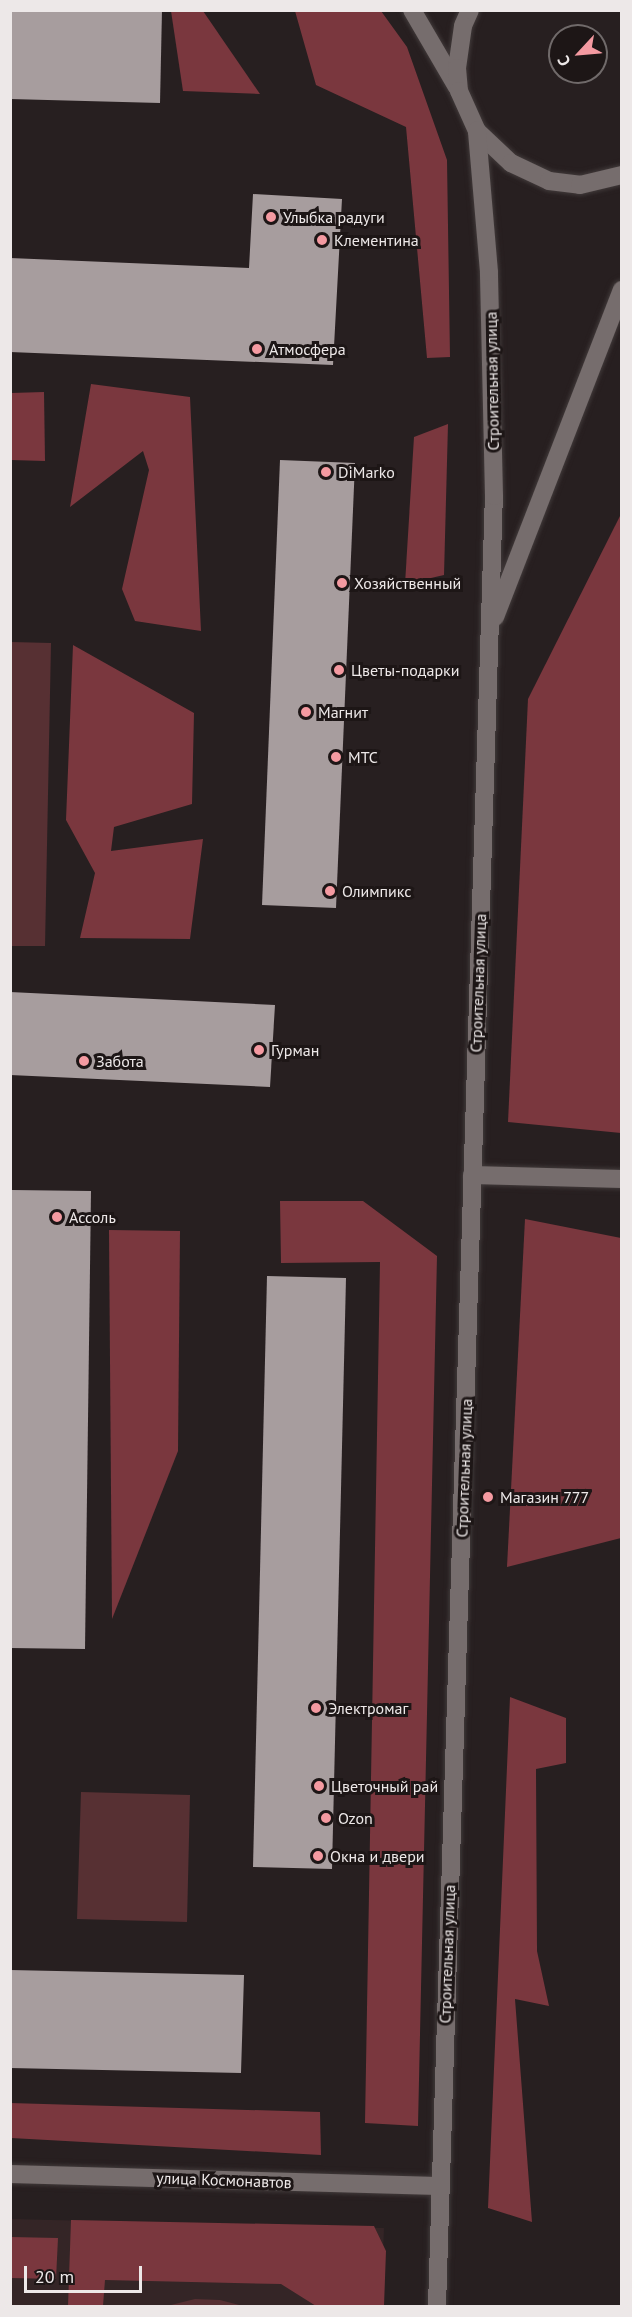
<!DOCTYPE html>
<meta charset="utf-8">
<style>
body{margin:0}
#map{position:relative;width:632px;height:2317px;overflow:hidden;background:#271f20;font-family:"PT Sans",sans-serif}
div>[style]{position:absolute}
.built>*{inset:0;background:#342526}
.green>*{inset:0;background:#573033}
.forest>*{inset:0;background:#7a373e}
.building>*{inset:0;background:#a79d9e}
.roads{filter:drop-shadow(0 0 2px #413a3a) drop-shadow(0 0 2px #413a3a)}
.street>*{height:18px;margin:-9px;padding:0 9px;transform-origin:9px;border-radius:9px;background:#766d6d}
.secondary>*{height:18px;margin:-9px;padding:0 9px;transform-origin:9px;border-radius:9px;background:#766d6d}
.dots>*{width:16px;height:16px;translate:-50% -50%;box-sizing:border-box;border:3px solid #1d1616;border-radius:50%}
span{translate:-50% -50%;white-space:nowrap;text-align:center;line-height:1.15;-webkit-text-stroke:6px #1d1616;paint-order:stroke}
.poi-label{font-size:16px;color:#ede8e8}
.left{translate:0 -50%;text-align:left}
.street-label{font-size:16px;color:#ede8e8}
.frame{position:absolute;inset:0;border:12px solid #ede8e8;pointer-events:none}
.north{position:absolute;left:548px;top:24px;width:60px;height:60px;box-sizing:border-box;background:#1d1616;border:2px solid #706a6a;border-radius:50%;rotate:244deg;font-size:16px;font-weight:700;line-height:24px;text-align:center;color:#ede8e8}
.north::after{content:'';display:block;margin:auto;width:21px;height:27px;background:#f49aa1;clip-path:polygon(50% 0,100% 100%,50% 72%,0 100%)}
.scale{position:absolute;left:24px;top:2266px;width:118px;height:27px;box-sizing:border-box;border:3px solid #ede8e8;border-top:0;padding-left:8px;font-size:18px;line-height:21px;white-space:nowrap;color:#ede8e8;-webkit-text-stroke:4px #1d1616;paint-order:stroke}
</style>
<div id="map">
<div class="built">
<i style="clip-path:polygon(11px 2219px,384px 2228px,381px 2306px,11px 2306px)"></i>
</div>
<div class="green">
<i style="clip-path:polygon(11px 642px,51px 643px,45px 946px,11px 946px)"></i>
<i style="clip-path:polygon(81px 1792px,190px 1795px,187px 1922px,77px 1919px)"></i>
<i style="clip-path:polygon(195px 2299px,220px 2300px,243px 2306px,167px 2306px)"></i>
</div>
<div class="forest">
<i style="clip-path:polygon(171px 11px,203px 11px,260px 94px,183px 91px)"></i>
<i style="clip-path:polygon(295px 11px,381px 11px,407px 47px,447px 160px,450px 357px,427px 358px,406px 127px,316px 85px)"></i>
<i style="clip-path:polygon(91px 384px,190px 397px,201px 631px,135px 621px,122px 589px,149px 470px,143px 451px,70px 507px)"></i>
<i style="clip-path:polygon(44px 392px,45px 461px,11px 460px,11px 393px)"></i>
<i style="clip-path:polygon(448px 424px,444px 575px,405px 584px,414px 437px)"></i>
<i style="clip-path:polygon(621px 514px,621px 1133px,508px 1122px,528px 699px)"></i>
<i style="clip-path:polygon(73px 645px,194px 713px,192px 804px,114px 827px,111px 851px,203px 839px,190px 939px,80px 938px,95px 873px,66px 820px)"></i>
<i style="clip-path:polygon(280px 1201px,363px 1201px,437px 1256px,418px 2126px,365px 2123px,380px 1262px,281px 1263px)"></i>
<i style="clip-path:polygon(525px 1219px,621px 1238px,621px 1538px,507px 1567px)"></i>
<i style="clip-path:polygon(109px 1230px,180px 1231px,178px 1451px,112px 1619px)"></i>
<i style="clip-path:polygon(510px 1697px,566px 1718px,566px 1763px,536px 1769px,537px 1951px,549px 2006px,515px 1999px,532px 2222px,488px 2208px)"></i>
<i style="clip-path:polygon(10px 2103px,320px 2112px,321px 2155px,11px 2138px)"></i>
<i style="clip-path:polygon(71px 2220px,374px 2226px,386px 2251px,384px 2306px,316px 2306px,281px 2284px,105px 2280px,103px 2306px,68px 2306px)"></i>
<i style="clip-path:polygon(11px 2237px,58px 2238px,56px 2279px,11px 2278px)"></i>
</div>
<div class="building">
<i style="clip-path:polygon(10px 10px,162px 10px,160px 103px,10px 99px)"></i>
<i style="clip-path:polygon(253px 194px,342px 199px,333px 365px,10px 352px,10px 258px,249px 268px)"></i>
<i style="clip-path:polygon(280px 460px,355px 463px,336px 908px,262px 905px)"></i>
<i style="clip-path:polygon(10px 992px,275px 1005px,270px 1087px,10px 1075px)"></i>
<i style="clip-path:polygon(12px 1190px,91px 1191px,85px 1649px,10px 1648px)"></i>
<i style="clip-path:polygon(267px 1276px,346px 1278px,332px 1869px,253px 1867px)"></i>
<i style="clip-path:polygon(10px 1970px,244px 1975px,241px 2073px,10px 2068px)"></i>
</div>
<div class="roads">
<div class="street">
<i style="left:472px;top:1175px;width:150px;rotate:1.5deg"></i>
<i style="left:10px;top:2174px;width:428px;rotate:1.6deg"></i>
</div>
<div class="secondary">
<i style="left:412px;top:10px;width:89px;rotate:59.7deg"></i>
<i style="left:470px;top:10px;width:17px;rotate:114deg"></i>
<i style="left:463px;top:26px;width:42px;rotate:98.1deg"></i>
<i style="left:457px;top:68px;width:23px;rotate:85deg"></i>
<i style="left:459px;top:91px;width:44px;rotate:65.8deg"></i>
<i style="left:477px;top:131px;width:47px;rotate:43.3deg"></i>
<i style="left:511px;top:163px;width:42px;rotate:25.3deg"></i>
<i style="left:549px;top:181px;width:31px;rotate:7deg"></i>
<i style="left:580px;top:185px;width:43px;rotate:-13.4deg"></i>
<i style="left:495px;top:617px;width:351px;rotate:-68.8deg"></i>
<i style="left:437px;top:2306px;width:1811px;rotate:-88.2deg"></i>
<i style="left:494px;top:496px;width:224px;rotate:-91.3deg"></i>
<i style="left:489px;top:272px;width:142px;rotate:-94.9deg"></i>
</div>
</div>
<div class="dots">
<i style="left:271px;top:217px;background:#f49aa1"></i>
<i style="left:322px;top:240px;background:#f49aa1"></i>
<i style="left:257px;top:349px;background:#f49aa1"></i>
<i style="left:326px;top:472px;background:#f49aa1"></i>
<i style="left:342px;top:583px;background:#f49aa1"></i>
<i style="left:339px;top:670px;background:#f49aa1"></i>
<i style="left:306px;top:712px;background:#f49aa1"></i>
<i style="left:336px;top:757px;background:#f49aa1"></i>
<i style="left:330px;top:891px;background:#f49aa1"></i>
<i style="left:259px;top:1050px;background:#f49aa1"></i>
<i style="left:84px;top:1061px;background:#f49aa1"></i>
<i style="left:57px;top:1217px;background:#f49aa1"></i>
<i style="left:488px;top:1497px;background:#f49aa1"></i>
<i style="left:316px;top:1708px;background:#f49aa1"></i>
<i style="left:319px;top:1786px;background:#f49aa1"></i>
<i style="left:326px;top:1818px;background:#f49aa1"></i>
<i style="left:318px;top:1856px;background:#f49aa1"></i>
</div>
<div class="poi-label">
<span class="left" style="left:283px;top:217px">Улыбка радуги</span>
<span class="left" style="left:334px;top:240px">Клементина</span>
<span class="left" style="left:269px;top:349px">Атмосфера</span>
<span class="left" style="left:338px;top:472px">DiMarko</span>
<span class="left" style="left:354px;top:583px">Хозяйственный</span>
<span class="left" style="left:351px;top:670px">Цветы-подарки</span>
<span class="left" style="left:318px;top:712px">Магнит</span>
<span class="left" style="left:348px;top:757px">МТС</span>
<span class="left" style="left:342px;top:891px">Олимпикс</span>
<span class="left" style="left:271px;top:1050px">Гурман</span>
<span class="left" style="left:96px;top:1061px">Забота</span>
<span class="left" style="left:69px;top:1217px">Ассоль</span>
<span class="left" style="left:500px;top:1497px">Магазин 777</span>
<span class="left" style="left:328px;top:1708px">Электромаг</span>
<span class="left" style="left:331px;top:1786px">Цветочный рай</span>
<span class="left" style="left:338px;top:1818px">Ozon</span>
<span class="left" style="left:330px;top:1856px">Окна и двери</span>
</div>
<div class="street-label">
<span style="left:492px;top:381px;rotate:-91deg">Строительная улица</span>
<span style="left:478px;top:983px;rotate:-88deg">Строительная улица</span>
<span style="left:464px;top:1468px;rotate:-88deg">Строительная улица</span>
<span style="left:447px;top:1954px;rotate:-88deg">Строительная улица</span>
<span style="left:224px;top:2180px;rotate:2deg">улица Космонавтов</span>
</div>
<div class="frame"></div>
<div class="north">С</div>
<div class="scale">20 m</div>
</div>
